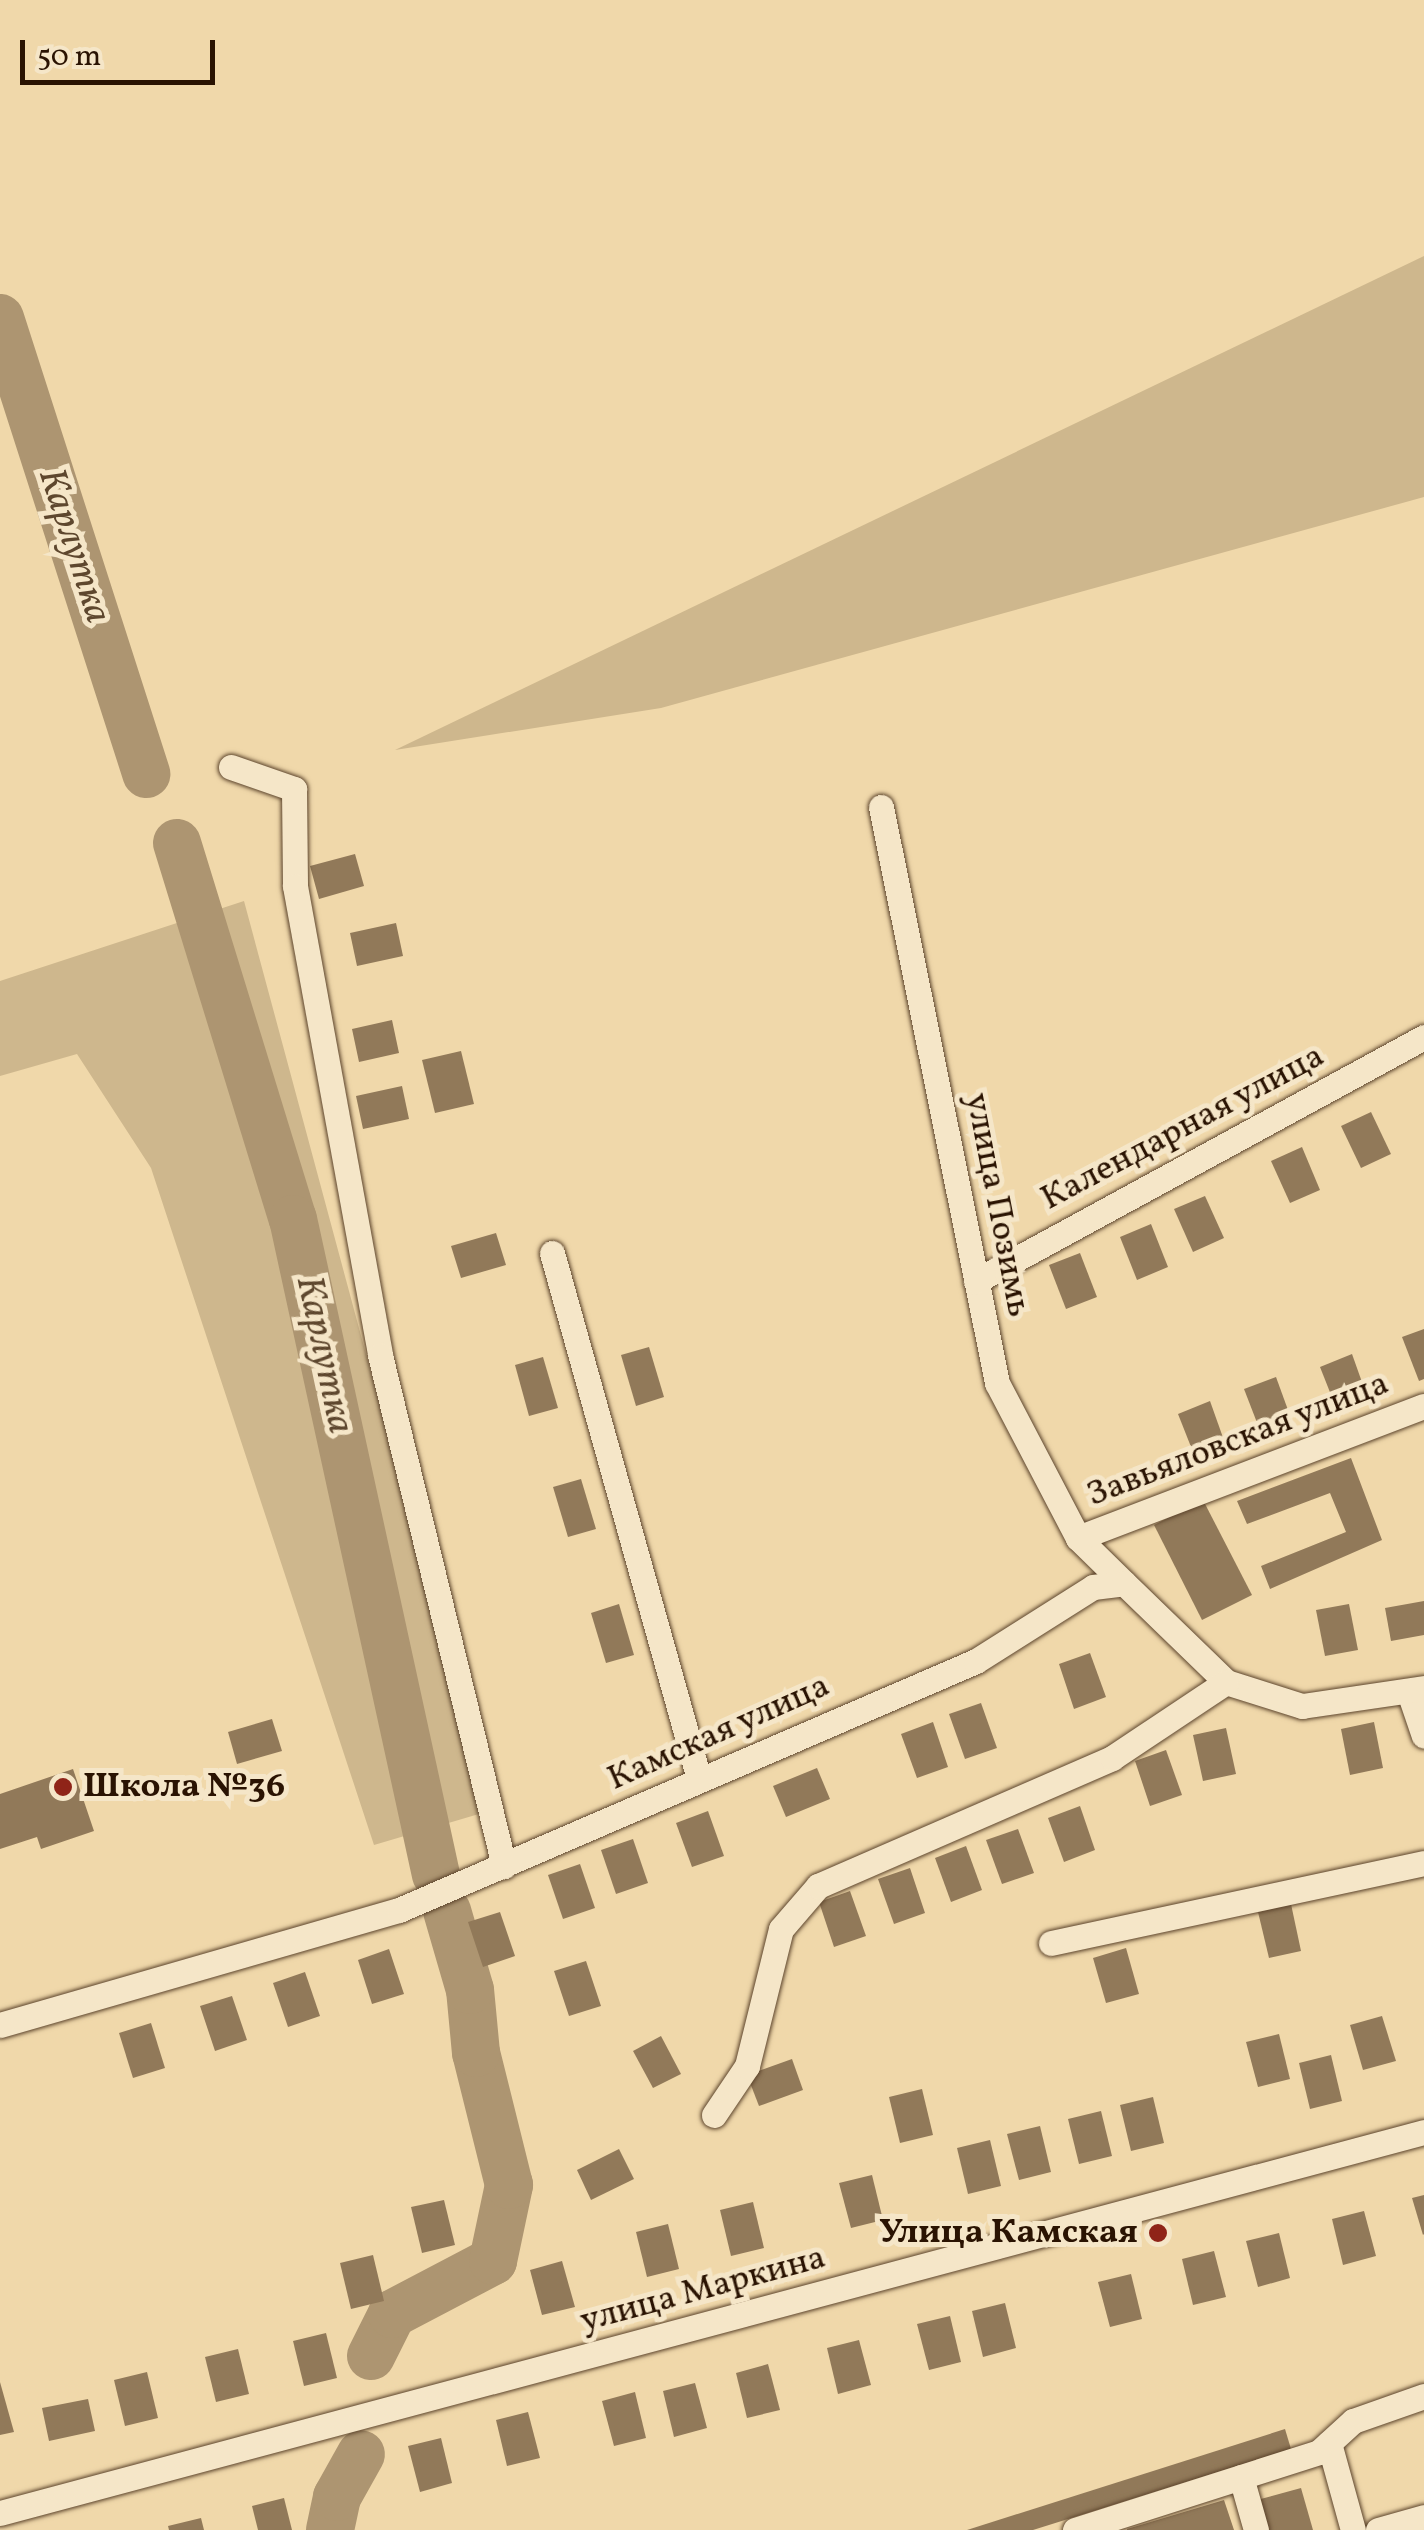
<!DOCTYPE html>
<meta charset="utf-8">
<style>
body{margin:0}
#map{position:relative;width:1424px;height:2530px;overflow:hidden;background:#f0d8aa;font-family:Vollkorn,serif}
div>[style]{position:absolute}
.green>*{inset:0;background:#ceb78d}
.river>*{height:48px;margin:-24px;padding:0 24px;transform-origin:24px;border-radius:24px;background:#ad9571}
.building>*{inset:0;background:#917959}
.roads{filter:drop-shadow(0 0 2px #5c442c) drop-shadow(0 0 2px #5c442c)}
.minor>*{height:25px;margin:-12.5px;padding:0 12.5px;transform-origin:12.5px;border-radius:12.5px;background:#f5e6c8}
.dots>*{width:28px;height:28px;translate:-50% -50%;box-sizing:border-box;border:5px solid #f5e6c8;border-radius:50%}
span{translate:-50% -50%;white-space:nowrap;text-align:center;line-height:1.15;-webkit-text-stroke:10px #f5e6c8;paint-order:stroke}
.street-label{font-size:35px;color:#2a1302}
.poi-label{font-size:35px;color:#2a1302;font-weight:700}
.left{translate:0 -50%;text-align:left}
.right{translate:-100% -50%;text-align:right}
.water-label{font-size:38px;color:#5e472e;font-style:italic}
.scale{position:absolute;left:20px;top:40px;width:195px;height:45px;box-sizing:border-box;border:5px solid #2a1302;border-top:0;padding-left:12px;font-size:30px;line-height:35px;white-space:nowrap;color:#2a1302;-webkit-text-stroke:8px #f5e6c8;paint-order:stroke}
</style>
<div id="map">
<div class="green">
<i style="clip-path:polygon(1424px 256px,1424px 497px,661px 708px,395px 750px)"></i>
<i style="clip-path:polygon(244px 901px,489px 1811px,374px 1845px,151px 1168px,77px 1054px,0 1076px,0 981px)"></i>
</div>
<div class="river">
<i style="left:0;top:318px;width:479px;rotate:72.2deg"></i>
<i style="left:177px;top:843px;width:393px;rotate:72.9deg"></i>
<i style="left:293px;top:1219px;width:671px;rotate:77.7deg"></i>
<i style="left:371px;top:2356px;width:47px;rotate:-63.4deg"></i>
<i style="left:392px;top:2314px;width:114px;rotate:-27.7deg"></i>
<i style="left:493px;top:2261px;width:78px;rotate:-78.1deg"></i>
<i style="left:509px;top:2185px;width:136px;rotate:-104deg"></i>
<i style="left:476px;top:2053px;width:63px;rotate:-95.4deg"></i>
<i style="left:470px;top:1990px;width:82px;rotate:-106.2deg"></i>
<i style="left:330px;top:2530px;width:34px;rotate:-78deg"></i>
<i style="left:337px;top:2497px;width:49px;rotate:-60.8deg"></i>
</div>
<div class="building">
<i style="clip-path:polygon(355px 854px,364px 886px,319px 899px,310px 866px)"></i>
<i style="clip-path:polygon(396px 923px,403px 956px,357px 966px,350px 933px)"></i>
<i style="clip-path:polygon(392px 1020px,399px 1053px,359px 1062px,352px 1029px)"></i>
<i style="clip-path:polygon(461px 1051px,474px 1104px,435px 1113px,422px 1060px)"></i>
<i style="clip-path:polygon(402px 1086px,409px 1119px,363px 1129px,356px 1096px)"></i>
<i style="clip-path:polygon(1371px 1112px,1391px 1154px,1361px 1168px,1341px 1126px)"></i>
<i style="clip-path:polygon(1302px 1147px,1320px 1190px,1290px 1203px,1271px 1161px)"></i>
<i style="clip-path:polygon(1205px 1196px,1224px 1238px,1193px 1252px,1174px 1209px)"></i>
<i style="clip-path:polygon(1151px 1224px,1168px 1267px,1137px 1280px,1120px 1237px)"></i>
<i style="clip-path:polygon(496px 1233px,506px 1265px,461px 1278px,451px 1246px)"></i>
<i style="clip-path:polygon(1080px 1253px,1097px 1297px,1066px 1309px,1049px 1265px)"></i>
<i style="clip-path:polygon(1424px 1329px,1424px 1379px,1419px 1381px,1402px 1337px)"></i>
<i style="clip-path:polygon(649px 1347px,664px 1397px,636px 1406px,621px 1355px)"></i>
<i style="clip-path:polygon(1352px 1354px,1368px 1399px,1337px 1410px,1320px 1367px)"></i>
<i style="clip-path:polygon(543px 1357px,558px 1408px,529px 1416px,515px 1365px)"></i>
<i style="clip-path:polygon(1276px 1377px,1292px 1421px,1261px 1433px,1244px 1389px)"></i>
<i style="clip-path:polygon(1210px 1401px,1226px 1446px,1195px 1457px,1178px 1414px)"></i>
<i style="clip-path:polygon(1351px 1458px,1382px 1540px,1270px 1589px,1261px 1566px,1346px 1532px,1330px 1493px,1247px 1524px,1237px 1501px)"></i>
<i style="clip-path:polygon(581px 1479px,596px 1529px,568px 1537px,553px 1487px)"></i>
<i style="clip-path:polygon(1203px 1500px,1252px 1595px,1202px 1620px,1154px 1525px)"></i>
<i style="clip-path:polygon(1424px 1601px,1424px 1635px,1391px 1641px,1385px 1608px)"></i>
<i style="clip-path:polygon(619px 1604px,634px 1655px,606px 1663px,591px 1613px)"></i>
<i style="clip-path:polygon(1349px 1604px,1358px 1650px,1325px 1656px,1316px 1610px)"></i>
<i style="clip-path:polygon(1090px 1653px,1106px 1697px,1074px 1709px,1059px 1664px)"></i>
<i style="clip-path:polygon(981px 1703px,997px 1748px,965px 1759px,949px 1714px)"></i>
<i style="clip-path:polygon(272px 1719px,282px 1751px,237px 1764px,228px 1732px)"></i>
<i style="clip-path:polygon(933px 1722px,948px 1767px,917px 1778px,901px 1734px)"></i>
<i style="clip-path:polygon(1374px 1722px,1383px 1768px,1350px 1775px,1341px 1729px)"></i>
<i style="clip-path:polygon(1226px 1728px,1236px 1774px,1203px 1781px,1193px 1735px)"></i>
<i style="clip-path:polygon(1166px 1750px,1182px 1795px,1150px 1806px,1135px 1761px)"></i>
<i style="clip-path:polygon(817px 1768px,830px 1799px,786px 1817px,773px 1786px)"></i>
<i style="clip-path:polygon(73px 1769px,94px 1831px,41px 1849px,37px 1837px,0 1849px,0 1794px)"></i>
<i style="clip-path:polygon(1080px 1806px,1095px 1850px,1064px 1862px,1048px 1818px)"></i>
<i style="clip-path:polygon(708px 1811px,724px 1856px,692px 1867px,676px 1823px)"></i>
<i style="clip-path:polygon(1018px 1829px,1034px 1873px,1002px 1884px,986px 1840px)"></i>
<i style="clip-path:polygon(633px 1839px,648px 1883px,616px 1894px,601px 1850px)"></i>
<i style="clip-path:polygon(966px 1846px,982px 1890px,951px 1902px,935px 1858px)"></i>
<i style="clip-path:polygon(580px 1864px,595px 1908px,563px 1919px,548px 1875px)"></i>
<i style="clip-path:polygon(910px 1868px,925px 1913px,894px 1924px,878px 1879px)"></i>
<i style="clip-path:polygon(850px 1891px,866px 1936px,834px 1947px,819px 1902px)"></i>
<i style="clip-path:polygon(1291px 1904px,1301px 1951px,1269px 1958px,1258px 1912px)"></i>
<i style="clip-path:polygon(500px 1912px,515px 1956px,483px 1967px,468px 1922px)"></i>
<i style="clip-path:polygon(1126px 1948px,1139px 1994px,1106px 2003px,1093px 1958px)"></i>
<i style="clip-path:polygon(389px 1949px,404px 1994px,372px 2004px,358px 1960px)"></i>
<i style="clip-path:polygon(586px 1961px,601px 2006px,569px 2016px,554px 1971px)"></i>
<i style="clip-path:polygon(305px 1972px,320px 2016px,288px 2027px,273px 1983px)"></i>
<i style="clip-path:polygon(232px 1996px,247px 2040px,215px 2051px,200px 2006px)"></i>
<i style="clip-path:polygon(1382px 2016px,1396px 2061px,1363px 2070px,1350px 2025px)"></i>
<i style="clip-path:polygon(151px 2023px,165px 2068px,133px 2078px,119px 2033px)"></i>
<i style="clip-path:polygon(1279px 2034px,1290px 2079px,1258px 2087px,1246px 2042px)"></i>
<i style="clip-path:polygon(661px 2036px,681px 2074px,653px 2088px,633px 2051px)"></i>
<i style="clip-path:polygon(1331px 2055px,1342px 2101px,1310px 2109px,1299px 2063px)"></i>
<i style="clip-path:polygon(792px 2059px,803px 2090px,759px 2106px,747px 2075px)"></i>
<i style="clip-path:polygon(922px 2089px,933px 2135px,900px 2143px,889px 2097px)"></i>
<i style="clip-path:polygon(1153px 2097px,1164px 2143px,1131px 2151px,1120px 2105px)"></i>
<i style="clip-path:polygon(1101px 2111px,1112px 2156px,1079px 2164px,1068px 2119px)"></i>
<i style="clip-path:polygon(1040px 2126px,1051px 2172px,1019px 2180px,1007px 2134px)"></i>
<i style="clip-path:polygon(990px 2140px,1001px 2186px,968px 2194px,957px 2148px)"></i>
<i style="clip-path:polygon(619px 2149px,634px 2179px,591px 2200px,577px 2170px)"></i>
<i style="clip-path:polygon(872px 2175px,883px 2220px,851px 2228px,839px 2183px)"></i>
<i style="clip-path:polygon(1424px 2195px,1424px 2234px,1423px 2235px,1412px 2198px)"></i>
<i style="clip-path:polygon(444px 2200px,455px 2245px,422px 2253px,411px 2207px)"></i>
<i style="clip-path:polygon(753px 2202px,764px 2248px,731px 2256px,720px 2210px)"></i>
<i style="clip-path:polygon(1364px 2211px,1376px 2256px,1343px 2265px,1332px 2219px)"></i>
<i style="clip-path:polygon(668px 2224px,679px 2269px,647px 2277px,636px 2232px)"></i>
<i style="clip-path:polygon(1279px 2233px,1290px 2278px,1258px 2287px,1246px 2241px)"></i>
<i style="clip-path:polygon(1214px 2251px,1226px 2297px,1193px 2305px,1182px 2259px)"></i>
<i style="clip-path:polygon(373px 2255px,384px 2301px,351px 2309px,340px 2263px)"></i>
<i style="clip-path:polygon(562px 2261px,575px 2307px,542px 2315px,530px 2270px)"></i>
<i style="clip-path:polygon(1131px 2274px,1142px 2319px,1110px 2327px,1098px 2282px)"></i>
<i style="clip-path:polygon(1005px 2303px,1016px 2348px,983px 2357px,972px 2311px)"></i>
<i style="clip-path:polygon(950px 2316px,961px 2362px,929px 2370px,917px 2324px)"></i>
<i style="clip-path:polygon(326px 2333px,337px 2378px,304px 2386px,293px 2341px)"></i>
<i style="clip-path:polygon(859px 2340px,871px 2385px,838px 2394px,827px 2348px)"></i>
<i style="clip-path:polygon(238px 2349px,249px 2394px,216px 2402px,205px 2357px)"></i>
<i style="clip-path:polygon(768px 2364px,780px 2410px,747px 2418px,736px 2373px)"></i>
<i style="clip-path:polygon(147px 2372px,158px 2418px,125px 2426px,114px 2380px)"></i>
<i style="clip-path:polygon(0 2382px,14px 2432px,0 2435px)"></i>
<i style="clip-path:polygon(695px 2383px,707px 2428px,674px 2437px,663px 2391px)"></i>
<i style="clip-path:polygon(635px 2392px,646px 2438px,614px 2446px,602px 2401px)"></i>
<i style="clip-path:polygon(88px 2399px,95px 2431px,49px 2441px,42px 2408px)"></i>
<i style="clip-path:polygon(528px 2412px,540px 2458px,507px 2466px,496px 2420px)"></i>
<i style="clip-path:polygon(1285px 2429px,1291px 2449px,1033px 2530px,967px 2530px)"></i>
<i style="clip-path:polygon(441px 2438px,452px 2483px,420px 2492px,408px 2446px)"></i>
<i style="clip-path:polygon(1301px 2488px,1313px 2530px,1265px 2530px,1257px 2500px)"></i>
<i style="clip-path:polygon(284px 2498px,292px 2530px,258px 2530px,252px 2506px)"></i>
<i style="clip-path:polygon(1224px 2500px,1234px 2530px,1127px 2530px,1127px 2529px)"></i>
<i style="clip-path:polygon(201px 2518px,204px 2530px,169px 2530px,168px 2526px)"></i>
</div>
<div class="roads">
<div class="minor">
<i style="left:231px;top:767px;width:67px;rotate:19.2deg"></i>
<i style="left:294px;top:789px;width:97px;rotate:89.4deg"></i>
<i style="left:295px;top:886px;width:477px;rotate:79.7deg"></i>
<i style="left:380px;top:1355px;width:526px;rotate:76.36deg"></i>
<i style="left:881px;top:807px;width:588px;rotate:78.61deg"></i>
<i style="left:997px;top:1383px;width:175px;rotate:62.4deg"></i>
<i style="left:1078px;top:1538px;width:64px;rotate:44.4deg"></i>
<i style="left:552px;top:1253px;width:546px;rotate:74.39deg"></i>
<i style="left:976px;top:1281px;width:510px;rotate:-28.57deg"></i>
<i style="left:1078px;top:1538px;width:370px;rotate:-20.9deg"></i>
<i style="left:1409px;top:1692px;width:46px;rotate:71.2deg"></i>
<i style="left:1051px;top:1943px;width:381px;rotate:-12.1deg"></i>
<i style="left:0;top:2025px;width:415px;rotate:-16.1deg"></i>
<i style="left:399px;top:1910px;width:628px;rotate:-23.34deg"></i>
<i style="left:976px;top:1661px;width:138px;rotate:-32.3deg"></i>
<i style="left:1093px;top:1587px;width:31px;rotate:-7deg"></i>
<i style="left:1124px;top:1583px;width:142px;rotate:44.1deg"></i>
<i style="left:1226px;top:1682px;width:80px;rotate:17.5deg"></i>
<i style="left:1302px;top:1706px;width:123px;rotate:-8.4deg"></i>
<i style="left:714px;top:2115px;width:59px;rotate:-56deg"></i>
<i style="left:747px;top:2066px;width:141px;rotate:-76.1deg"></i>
<i style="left:781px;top:1929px;width:57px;rotate:-49.3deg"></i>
<i style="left:818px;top:1886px;width:321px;rotate:-23.5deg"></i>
<i style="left:1112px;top:1758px;width:137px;rotate:-33.7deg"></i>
<i style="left:1329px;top:2443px;width:90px;rotate:74.6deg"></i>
<i style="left:1241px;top:2477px;width:55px;rotate:74.2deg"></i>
<i style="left:0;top:2513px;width:1474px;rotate:-14.98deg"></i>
<i style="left:1075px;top:2530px;width:256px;rotate:-17.7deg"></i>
<i style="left:1319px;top:2452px;width:46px;rotate:-42.4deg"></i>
<i style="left:1353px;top:2421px;width:75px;rotate:-19.4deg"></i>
<i style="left:1378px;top:2530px;width:48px;rotate:-15.8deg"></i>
</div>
</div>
<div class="dots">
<i style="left:63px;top:1787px;background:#8f2418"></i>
<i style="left:1158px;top:2233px;background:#8f2418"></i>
</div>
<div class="street-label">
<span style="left:1183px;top:1128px;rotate:-28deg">Календарная улица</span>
<span style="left:997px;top:1205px;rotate:79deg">улица Позимь</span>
<span style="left:1238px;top:1440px;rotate:-21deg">Завьяловская улица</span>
<span style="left:719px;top:1733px;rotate:-24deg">Камская улица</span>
<span style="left:703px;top:2290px;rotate:-15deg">улица Маркина</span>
</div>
<div class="poi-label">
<span class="left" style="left:83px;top:1787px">Школа №36</span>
<span class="right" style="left:1138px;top:2233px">Улица Камская</span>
</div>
<div class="water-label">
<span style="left:73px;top:546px;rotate:72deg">Карлутка</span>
<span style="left:323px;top:1355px;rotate:78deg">Карлутка</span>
</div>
<div class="scale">50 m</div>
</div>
